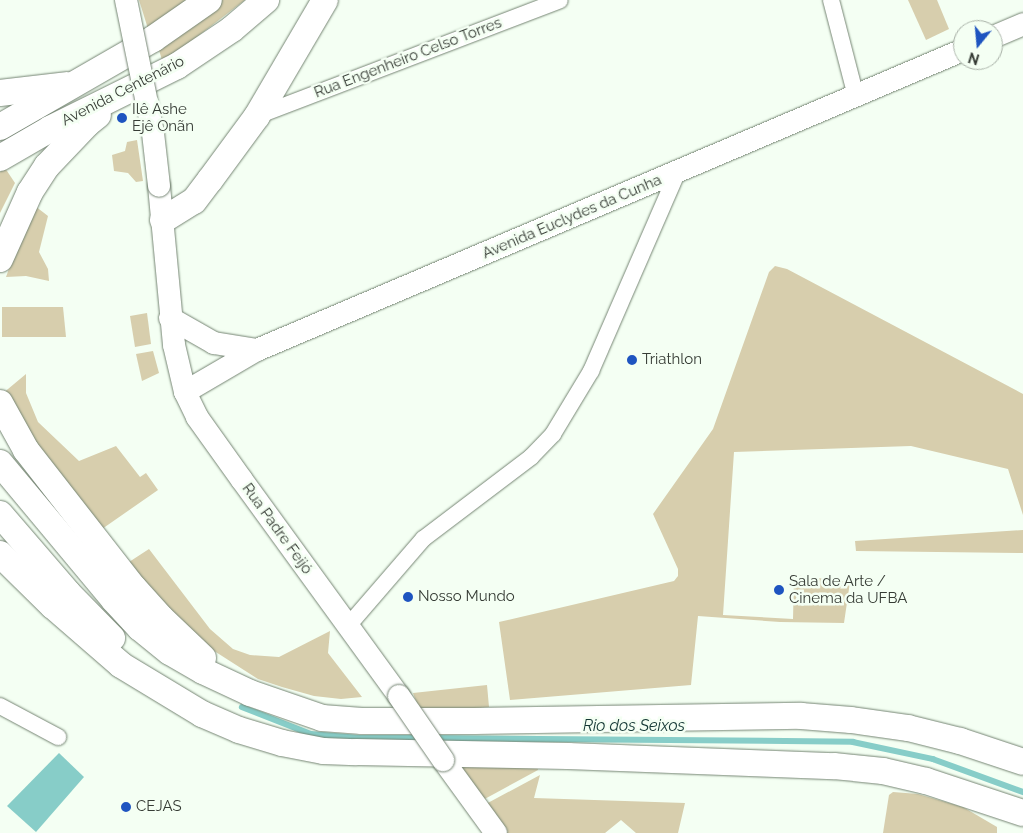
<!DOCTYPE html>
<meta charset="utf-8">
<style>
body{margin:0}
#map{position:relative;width:1023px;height:833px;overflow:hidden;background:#f4fff3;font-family:Raleway,sans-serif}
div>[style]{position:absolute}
.green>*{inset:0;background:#d7cead}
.water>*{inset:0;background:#87cdc8}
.stream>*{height:5.5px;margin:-2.75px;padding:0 2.75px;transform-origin:2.75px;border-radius:2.75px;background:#87cdc8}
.roads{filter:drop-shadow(0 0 1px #758573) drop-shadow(0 0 1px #758573)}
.minor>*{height:16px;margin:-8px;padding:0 8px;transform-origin:8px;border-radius:8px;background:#fff}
.secondary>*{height:22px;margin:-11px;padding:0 11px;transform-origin:11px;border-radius:11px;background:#fff}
.primary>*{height:26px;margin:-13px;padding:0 13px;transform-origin:13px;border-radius:13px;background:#fff}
.bridges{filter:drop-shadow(0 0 1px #758573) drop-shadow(0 0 1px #758573)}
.secondary-bridge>*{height:22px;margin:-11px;padding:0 11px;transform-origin:11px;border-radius:11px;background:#fff}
.dots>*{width:14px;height:14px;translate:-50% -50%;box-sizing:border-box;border:2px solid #f4fff3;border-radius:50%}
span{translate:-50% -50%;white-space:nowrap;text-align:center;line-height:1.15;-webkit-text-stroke:5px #f4fff3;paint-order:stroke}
.street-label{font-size:15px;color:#363c35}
.poi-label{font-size:15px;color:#363c35}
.left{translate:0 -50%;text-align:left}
.water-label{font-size:16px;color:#153835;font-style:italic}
.north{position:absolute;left:953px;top:20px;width:50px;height:50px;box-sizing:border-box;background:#f4fff3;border:1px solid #a8b1a7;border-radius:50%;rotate:197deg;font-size:14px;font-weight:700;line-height:20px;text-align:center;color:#363c35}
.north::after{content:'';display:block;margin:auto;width:18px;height:22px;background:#1e54c0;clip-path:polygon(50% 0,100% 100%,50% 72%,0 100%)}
</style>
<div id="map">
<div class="green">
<i style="clip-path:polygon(139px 0,189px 0,149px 32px)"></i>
<i style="clip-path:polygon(220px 0,245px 0,163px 63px,158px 47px)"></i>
<i style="clip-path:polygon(908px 0,937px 0,949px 29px,926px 40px)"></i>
<i style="clip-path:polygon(137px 140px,143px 181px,136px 182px,128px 173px,114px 171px,112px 155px,125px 151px,127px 142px)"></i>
<i style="clip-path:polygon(5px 168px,15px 183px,0 213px,0 172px)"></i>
<i style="clip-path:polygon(35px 206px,48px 216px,39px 252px,48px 269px,49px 281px,26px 276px,6px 277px,21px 235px)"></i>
<i style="clip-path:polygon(775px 266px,787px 269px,1023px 394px,1023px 515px,1008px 469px,911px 446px,734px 452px,723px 615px,793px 619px,794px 575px,850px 582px,844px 623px,780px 622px,698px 616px,691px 685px,510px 700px,499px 622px,674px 581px,678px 576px,678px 569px,653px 514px,713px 429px,769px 272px)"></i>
<i style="clip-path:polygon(2px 307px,63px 307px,66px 337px,2px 337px)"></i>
<i style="clip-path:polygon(147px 313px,151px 344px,135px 347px,130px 316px)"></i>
<i style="clip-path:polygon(153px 351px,159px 373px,142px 381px,136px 354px)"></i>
<i style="clip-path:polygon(26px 374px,26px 393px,38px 422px,79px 461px,116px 446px,140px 477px,146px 473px,158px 490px,102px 529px,19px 426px,2px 394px)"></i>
<i style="clip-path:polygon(1023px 530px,1023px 553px,856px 551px,855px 541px)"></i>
<i style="clip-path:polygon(149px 549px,210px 629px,233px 649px,250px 655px,279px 657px,330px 631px,328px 653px,362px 697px,341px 699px,314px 696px,282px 687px,258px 679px,208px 647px,179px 627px,129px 562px)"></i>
<i style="clip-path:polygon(487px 685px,489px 707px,421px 715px,413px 693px)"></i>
<i style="clip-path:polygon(537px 758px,538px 770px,481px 801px,449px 759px)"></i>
<i style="clip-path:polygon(540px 775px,534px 798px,685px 803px,678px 833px,636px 833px,621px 820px,605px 833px,505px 833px,484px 805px)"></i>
<i style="clip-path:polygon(893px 792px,918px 794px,963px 807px,997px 827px,997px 833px,883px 833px,889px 795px)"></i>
</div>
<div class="water">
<i style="clip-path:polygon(59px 753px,84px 777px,36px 832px,7px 806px)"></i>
</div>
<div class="stream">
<i style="left:242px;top:707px;width:74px;rotate:21.4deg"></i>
<i style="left:311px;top:734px;width:49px;rotate:4.7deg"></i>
<i style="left:360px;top:738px;width:61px"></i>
<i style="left:435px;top:738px;width:418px;rotate:0.5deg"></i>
<i style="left:853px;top:742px;width:82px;rotate:12deg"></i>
<i style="left:933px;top:759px;width:96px;rotate:20.1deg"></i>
</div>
<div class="roads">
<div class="minor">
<i style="left:831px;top:0;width:100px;rotate:75.5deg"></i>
<i style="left:257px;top:116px;width:324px;rotate:-20.9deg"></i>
<i style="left:348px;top:626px;width:115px;rotate:-49.2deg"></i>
<i style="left:423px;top:539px;width:136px;rotate:-37.2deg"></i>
<i style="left:531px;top:457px;width:32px;rotate:-46deg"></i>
<i style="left:553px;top:434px;width:74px;rotate:-58.9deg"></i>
<i style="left:591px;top:371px;width:216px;rotate:-66.5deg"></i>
<i style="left:0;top:706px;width:66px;rotate:28.1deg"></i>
</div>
<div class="secondary">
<i style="left:993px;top:37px;width:33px;rotate:-23deg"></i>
<i style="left:159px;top:186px;width:160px;rotate:84.6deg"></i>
<i style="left:174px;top:345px;width:48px;rotate:76.8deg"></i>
<i style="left:185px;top:392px;width:28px;rotate:64deg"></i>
<i style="left:197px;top:417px;width:77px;rotate:54.5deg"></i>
<i style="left:242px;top:480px;width:267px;rotate:54deg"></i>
<i style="left:170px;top:318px;width:51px;rotate:29.6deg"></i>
<i style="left:214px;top:343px;width:44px;rotate:9.2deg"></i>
<i style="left:185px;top:392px;width:83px;rotate:-30.3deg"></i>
<i style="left:257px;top:350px;width:767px;rotate:-23.02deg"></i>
<i style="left:443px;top:760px;width:90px;rotate:54deg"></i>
</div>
<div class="primary">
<i style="left:0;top:93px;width:67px;rotate:-6.8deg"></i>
<i style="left:0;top:127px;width:177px;rotate:-29.9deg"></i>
<i style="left:153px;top:39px;width:68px;rotate:-34.9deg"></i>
<i style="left:0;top:158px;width:58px;rotate:-30.1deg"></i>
<i style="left:50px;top:129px;width:142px;rotate:-26.4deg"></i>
<i style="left:177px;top:66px;width:66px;rotate:-33.9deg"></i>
<i style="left:232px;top:29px;width:45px;rotate:-40.5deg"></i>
<i style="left:163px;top:220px;width:36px;rotate:-32deg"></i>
<i style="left:194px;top:201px;width:26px;rotate:-53deg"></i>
<i style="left:210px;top:180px;width:79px;rotate:-53.7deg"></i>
<i style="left:257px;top:116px;width:134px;rotate:-59.6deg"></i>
<i style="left:0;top:259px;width:73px;rotate:-65.9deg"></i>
<i style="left:30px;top:192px;width:31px;rotate:-57deg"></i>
<i style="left:47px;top:166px;width:58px;rotate:-46.4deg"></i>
<i style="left:87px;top:124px;width:14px;rotate:-39deg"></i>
<i style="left:0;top:403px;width:54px;rotate:61deg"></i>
<i style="left:26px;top:450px;width:175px;rotate:52deg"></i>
<i style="left:134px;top:588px;width:40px;rotate:48deg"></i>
<i style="left:161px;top:618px;width:58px;rotate:43.6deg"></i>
<i style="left:0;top:463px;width:178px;rotate:50.2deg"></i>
<i style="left:114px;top:600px;width:38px;rotate:47deg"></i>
<i style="left:140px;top:628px;width:38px;rotate:39deg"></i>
<i style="left:170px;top:652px;width:38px;rotate:30deg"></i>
<i style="left:203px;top:671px;width:52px;rotate:25.1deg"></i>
<i style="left:250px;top:693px;width:76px;rotate:19.1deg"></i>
<i style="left:322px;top:718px;width:40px;rotate:4.3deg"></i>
<i style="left:362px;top:721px;width:112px"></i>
<i style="left:474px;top:721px;width:327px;rotate:-0.9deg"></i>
<i style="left:801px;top:716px;width:50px;rotate:4.6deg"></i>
<i style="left:851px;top:720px;width:58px;rotate:8deg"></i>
<i style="left:908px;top:728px;width:54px;rotate:14deg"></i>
<i style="left:960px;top:741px;width:66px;rotate:18.4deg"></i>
<i style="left:0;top:514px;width:104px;rotate:49.3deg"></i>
<i style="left:68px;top:593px;width:63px;rotate:45.6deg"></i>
<i style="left:0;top:554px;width:74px;rotate:44.5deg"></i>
<i style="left:53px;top:606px;width:90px;rotate:40.9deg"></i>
<i style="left:121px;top:665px;width:95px;rotate:31.2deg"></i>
<i style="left:202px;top:714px;width:40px;rotate:23.4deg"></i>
<i style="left:239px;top:730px;width:45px;rotate:16.8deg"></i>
<i style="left:282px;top:743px;width:42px;rotate:11deg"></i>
<i style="left:323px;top:751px;width:33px;rotate:2deg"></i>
<i style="left:356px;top:752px;width:212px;rotate:1.1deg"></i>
<i style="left:568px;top:756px;width:266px;rotate:2.2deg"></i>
<i style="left:834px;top:766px;width:49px;rotate:5.8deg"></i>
<i style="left:883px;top:771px;width:44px;rotate:13.1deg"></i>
<i style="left:926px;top:781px;width:102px;rotate:18.3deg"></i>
</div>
</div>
<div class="bridges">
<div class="secondary-bridge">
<i style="left:126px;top:0;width:136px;rotate:78.5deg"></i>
<i style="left:153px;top:133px;width:53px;rotate:83.5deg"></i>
<i style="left:399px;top:696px;width:78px;rotate:55.5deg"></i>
</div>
</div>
<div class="dots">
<i style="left:122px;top:118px;background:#1e54c0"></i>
<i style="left:632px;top:360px;background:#1e54c0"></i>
<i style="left:779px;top:590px;background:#1e54c0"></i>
<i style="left:408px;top:597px;background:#1e54c0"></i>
<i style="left:126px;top:807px;background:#1e54c0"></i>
</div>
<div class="street-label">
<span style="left:408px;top:58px;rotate:-21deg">Rua Engenheiro Celso Torres</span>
<span style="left:123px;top:91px;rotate:-27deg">Avenida Centenário</span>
<span style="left:572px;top:217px;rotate:-23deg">Avenida Euclydes da Cunha</span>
<span style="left:277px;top:529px;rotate:54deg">Rua Padre Feijó</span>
</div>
<div class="poi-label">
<span class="left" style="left:132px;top:118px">Ilê Ashe<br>Ejê Onãn</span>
<span class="left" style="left:642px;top:360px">Triathlon</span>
<span class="left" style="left:789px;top:590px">Sala de Arte /<br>Cinema da UFBA</span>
<span class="left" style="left:418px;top:597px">Nosso Mundo</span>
<span class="left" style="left:136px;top:807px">CEJAS</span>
</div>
<div class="water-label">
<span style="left:634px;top:726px">Rio dos Seixos</span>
</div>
<div class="north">N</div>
</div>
